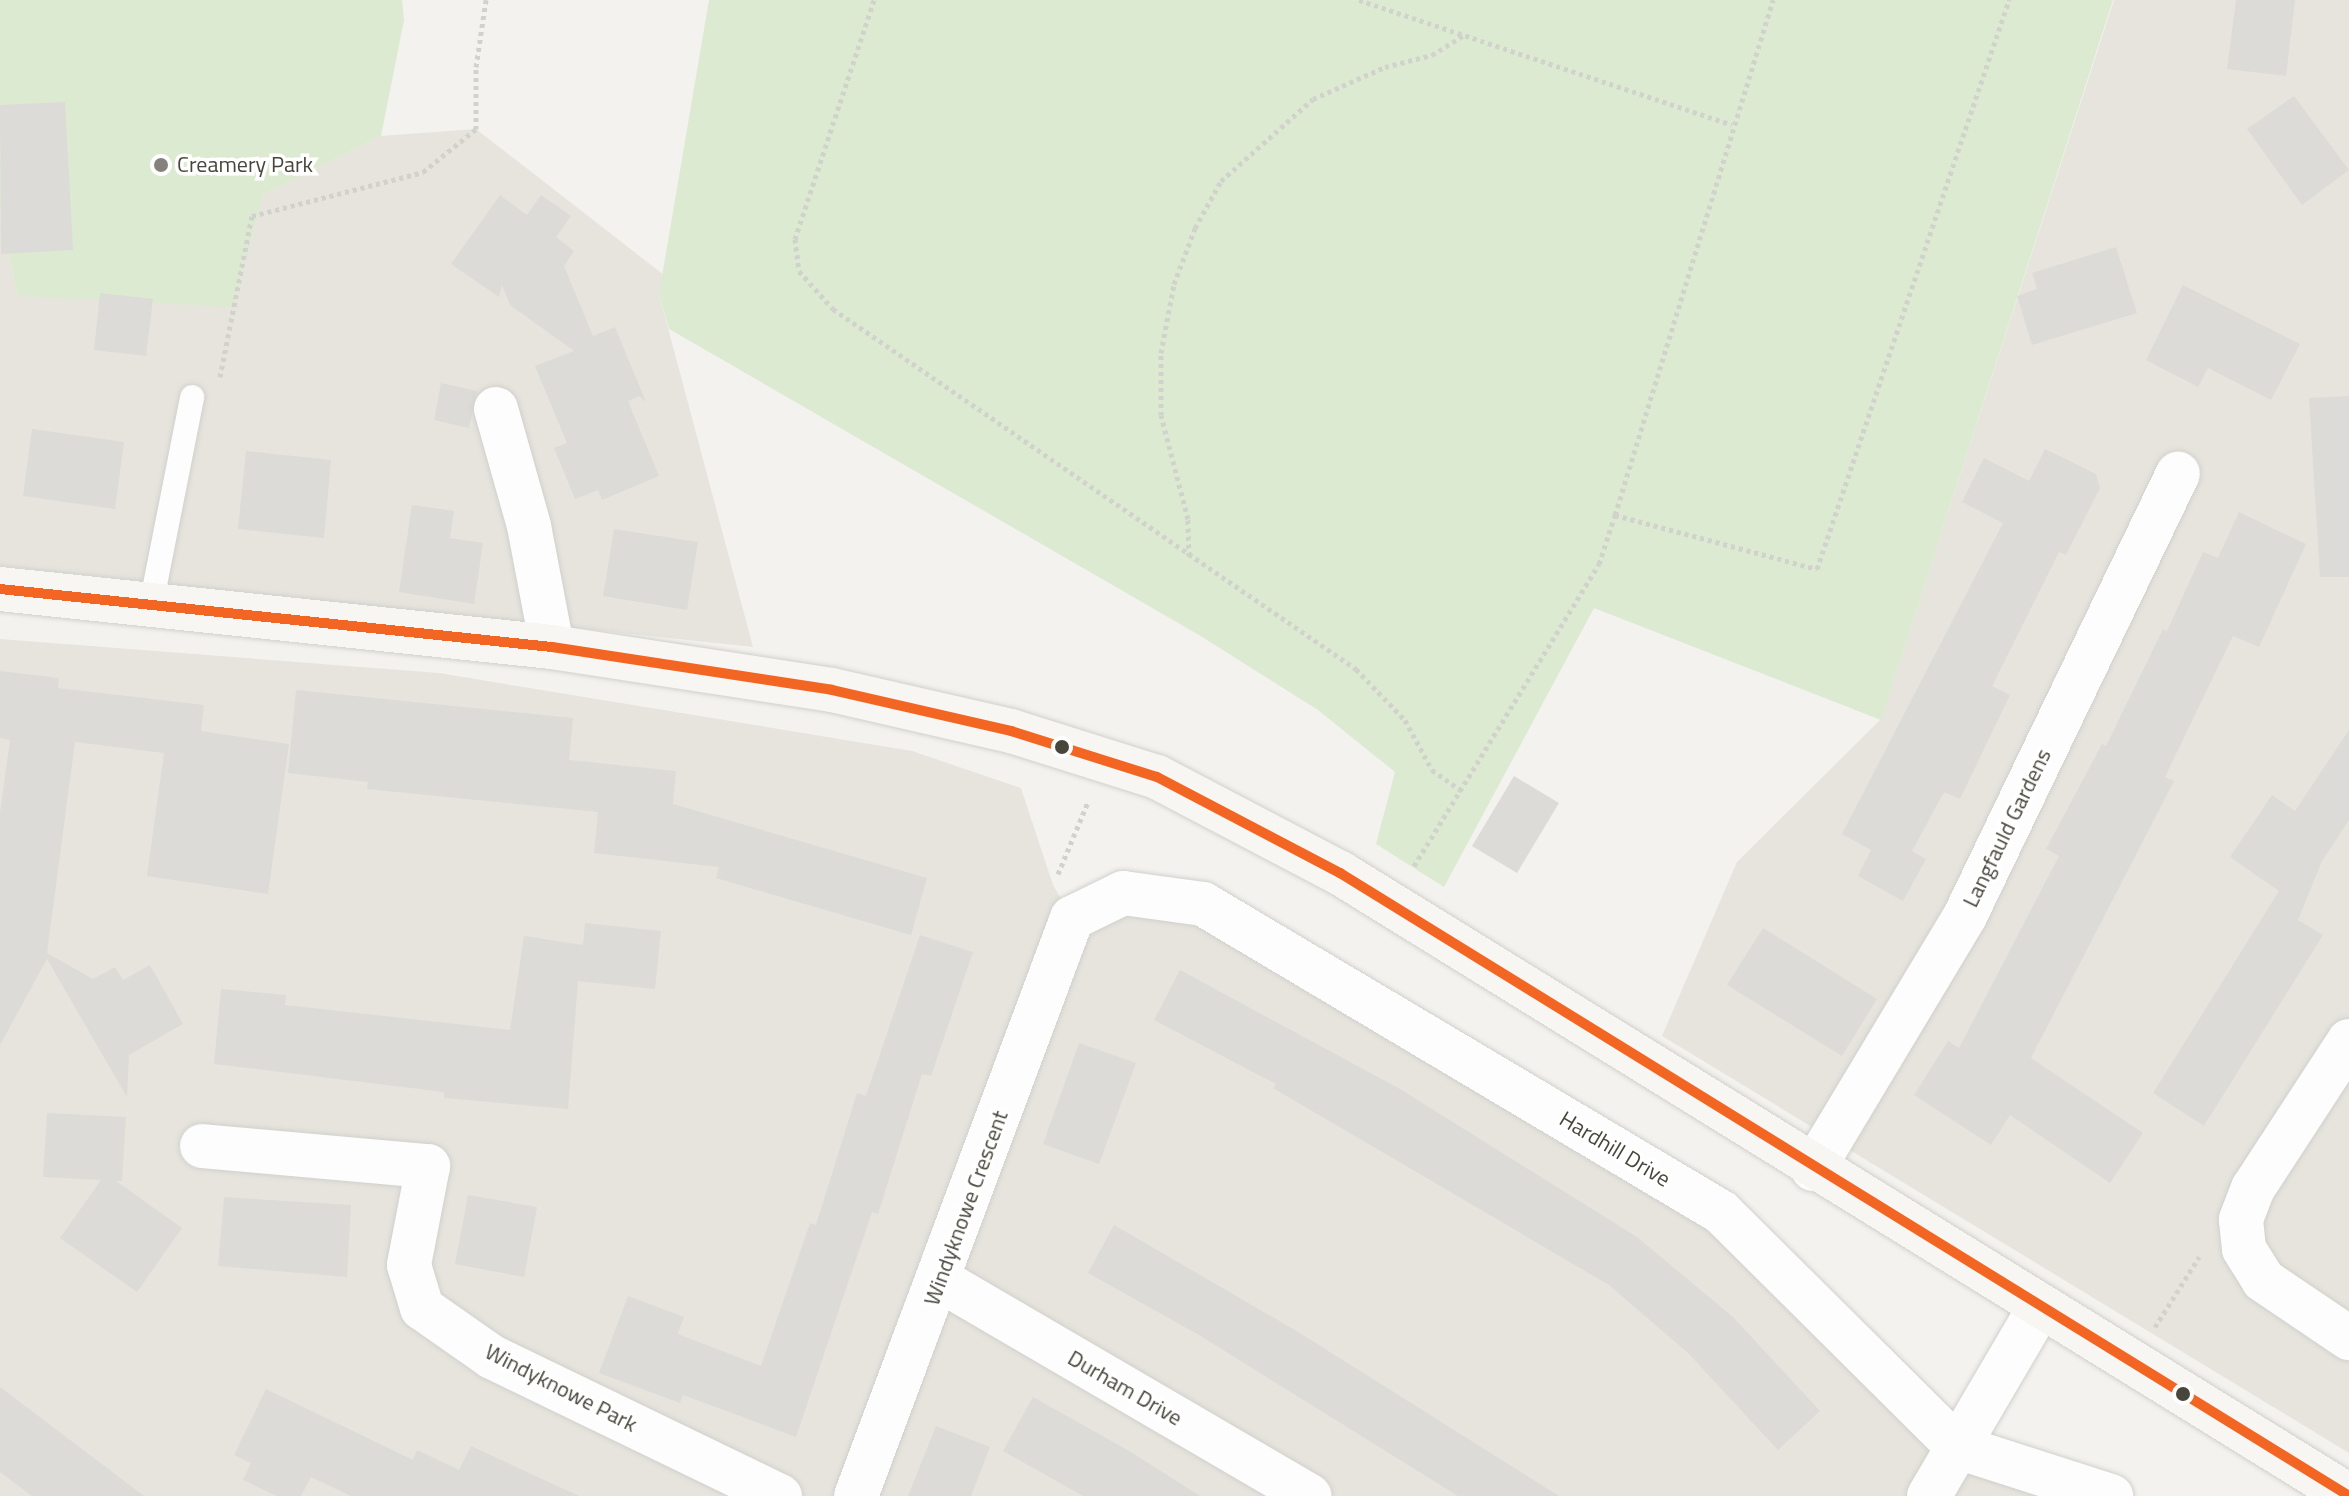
<!DOCTYPE html>
<style>
body{margin:0}
#map{position:relative;width:2349px;height:1496px;overflow:hidden;background:#f3f2ef;font-family:"Titillium Web",sans-serif}
div>[style]{position:absolute}
.residential>*{inset:0;background:#e6e4dd}
.green>*{inset:0;background:#dcead2}
.building>*{inset:0;background:#dcdbd7}
.path>*{height:5px;margin-top:-2.5px;transform-origin:0;background:repeating-linear-gradient(90deg,#d2d2cd 0 4px,transparent 0 8px)}
.roads{filter:drop-shadow(0 0 2px #d1d0cc) drop-shadow(0 0 2px #d1d0cc)}
.service>*{height:24px;margin:-12px;padding:0 12px;transform-origin:12px;border-radius:12px;background:#fdfdfd}
.minor>*{height:44px;margin:-22px;padding:0 22px;transform-origin:22px;border-radius:22px;background:#fdfdfd}
.secondary>*{height:44px;margin:-22px;padding:0 22px;transform-origin:22px;border-radius:22px;background:#f7f6f2}
.bus-1>*{height:10px;margin:-5px;padding:0 5px;transform-origin:5px;border-radius:5px;background:#f26522}
.dots>*{width:22px;height:22px;translate:-50% -50%;box-sizing:border-box;border:4px solid #fff;border-radius:50%}
span{translate:-50% -50%;white-space:nowrap;text-align:center;line-height:1.15;-webkit-text-stroke:7px #fff;paint-order:stroke}
.poi-label{font-size:22px;color:#48453b}
.left{translate:0 -50%;text-align:left}
.street-label{font-size:22px;color:#48453b}
</style>
<div id="map">
<div class="residential">
<i style="clip-path:polygon(2114px 0,2349px 0,2349px 1453px,1662px 1036px,1737px 862px,1881px 719px)"></i>
<i style="clip-path:polygon(476px 129px,664px 275px,659px 294px,753px 647px,0 566px,0 208px,17px 296px,263px 195px,381px 136px)"></i>
<i style="clip-path:polygon(0 639px,439px 673px,912px 751px,1021px 788px,1053px 885px,1072px 918px,1203px 904px,1721px 1212px,1958px 1447px,2111px 1496px,0 1496px)"></i>
</div>
<div class="green">
<i style="clip-path:polygon(0 0,402px 0,404px 20px,381px 136px,263px 195px,233px 307px,17px 296px,0 208px)"></i>
<i style="clip-path:polygon(709px 0,2113px 0,1881px 720px,1594px 608px,1444px 887px,1376px 844px,1395px 772px,1318px 710px,1199px 635px,669px 329px,659px 294px)"></i>
</div>
<div class="building">
<i style="clip-path:polygon(2236px 0,2295px 0,2286px 76px,2227px 69px)"></i>
<i style="clip-path:polygon(2294px 96px,2349px 170px,2302px 205px,2247px 129px)"></i>
<i style="clip-path:polygon(65px 102px,73px 250px,1px 254px,0 105px)"></i>
<i style="clip-path:polygon(500px 195px,527px 215px,541px 195px,571px 216px,556px 237px,574px 251px,564px 266px,593px 336px,615px 327px,646px 402px,639px 396px,628px 401px,659px 476px,602px 500px,598px 490px,575px 499px,554px 448px,567px 443px,535px 366px,574px 351px,510px 305px,502px 285px,499px 297px,451px 264px)"></i>
<i style="clip-path:polygon(2116px 247px,2137px 313px,2032px 345px,2017px 296px,2037px 289px,2032px 273px)"></i>
<i style="clip-path:polygon(2183px 285px,2300px 344px,2271px 400px,2208px 368px,2198px 387px,2146px 360px)"></i>
<i style="clip-path:polygon(100px 293px,153px 299px,146px 356px,94px 350px)"></i>
<i style="clip-path:polygon(441px 383px,477px 391px,469px 428px,434px 420px)"></i>
<i style="clip-path:polygon(2349px 396px,2349px 577px,2320px 577px,2309px 398px)"></i>
<i style="clip-path:polygon(32px 429px,124px 442px,115px 509px,23px 496px)"></i>
<i style="clip-path:polygon(2045px 449px,2096px 474px,2100px 488px,2066px 555px,2059px 552px,1992px 686px,2010px 695px,1960px 799px,1944px 792px,1912px 851px,1926px 859px,1903px 901px,1858px 876px,1871px 850px,1842px 834px,2003px 523px,1962px 502px,1984px 458px,2029px 481px)"></i>
<i style="clip-path:polygon(246px 451px,331px 460px,324px 538px,238px 529px)"></i>
<i style="clip-path:polygon(412px 505px,454px 511px,450px 538px,483px 543px,474px 604px,399px 592px)"></i>
<i style="clip-path:polygon(2239px 512px,2306px 544px,2259px 647px,2233px 636px,2165px 777px,2174px 781px,2031px 1058px,2143px 1133px,2110px 1183px,2010px 1115px,1991px 1145px,1914px 1095px,1948px 1041px,1959px 1048px,2059px 856px,2046px 849px,2102px 744px,2106px 746px,2163px 629px,2167px 631px,2203px 552px,2218px 558px)"></i>
<i style="clip-path:polygon(614px 529px,698px 542px,687px 610px,603px 596px)"></i>
<i style="clip-path:polygon(0 671px,59px 678px,58px 688px,204px 705px,201px 731px,289px 744px,268px 894px,147px 876px,164px 753px,75px 742px,47px 953px,93px 979px,115px 967px,123px 980px,150px 965px,183px 1024px,129px 1055px,127px 1097px,47px 959px,0 1045px,0 813px,10px 740px,0 738px)"></i>
<i style="clip-path:polygon(296px 690px,573px 718px,569px 760px,676px 771px,673px 804px,927px 878px,911px 935px,716px 878px,719px 867px,594px 853px,598px 812px,367px 789px,368px 782px,288px 773px)"></i>
<i style="clip-path:polygon(2349px 730px,2349px 820px,2322px 861px,2298px 920px,2323px 935px,2204px 1126px,2153px 1093px,2279px 891px,2230px 857px,2272px 795px,2295px 811px)"></i>
<i style="clip-path:polygon(1514px 776px,1559px 803px,1517px 873px,1472px 846px)"></i>
<i style="clip-path:polygon(585px 923px,661px 931px,655px 989px,578px 981px,568px 1109px,444px 1098px,444px 1092px,214px 1064px,221px 989px,286px 995px,285px 1005px,510px 1030px,524px 936px,583px 945px)"></i>
<i style="clip-path:polygon(1763px 928px,1877px 999px,1842px 1056px,1727px 985px)"></i>
<i style="clip-path:polygon(920px 935px,973px 952px,931px 1076px,922px 1074px,878px 1214px,872px 1212px,796px 1437px,683px 1395px,680px 1403px,599px 1373px,628px 1296px,684px 1317px,678px 1334px,761px 1366px,810px 1223px,816px 1225px,857px 1093px,866px 1096px)"></i>
<i style="clip-path:polygon(1180px 970px,1400px 1089px,1637px 1237px,1733px 1317px,1820px 1411px,1778px 1450px,1688px 1353px,1609px 1285px,1273px 1088px,1276px 1084px,1154px 1020px)"></i>
<i style="clip-path:polygon(1079px 1043px,1136px 1063px,1099px 1164px,1043px 1144px)"></i>
<i style="clip-path:polygon(47px 1113px,126px 1117px,122px 1181px,116px 1181px,182px 1228px,137px 1292px,60px 1238px,101px 1180px,43px 1177px)"></i>
<i style="clip-path:polygon(468px 1195px,537px 1207px,524px 1277px,455px 1264px)"></i>
<i style="clip-path:polygon(224px 1197px,351px 1205px,347px 1277px,218px 1266px)"></i>
<i style="clip-path:polygon(1114px 1225px,1295px 1330px,1559px 1496px,1458px 1496px,1199px 1335px,1088px 1273px)"></i>
<i style="clip-path:polygon(0 1387px,144px 1496px,32px 1496px,0 1472px)"></i>
<i style="clip-path:polygon(266px 1389px,413px 1460px,417px 1450px,459px 1470px,471px 1446px,579px 1496px,351px 1496px,311px 1477px,301px 1496px,277px 1496px,243px 1480px,251px 1463px,234px 1455px)"></i>
<i style="clip-path:polygon(1033px 1397px,1131px 1452px,1200px 1496px,1083px 1496px,1003px 1451px)"></i>
<i style="clip-path:polygon(936px 1426px,990px 1447px,971px 1496px,908px 1496px)"></i>
</div>
<div class="path">
<i style="left:874px;top:0;width:252px;rotate:108.3deg"></i>
<i style="left:795px;top:239px;width:32px;rotate:83deg"></i>
<i style="left:799px;top:271px;width:51px;rotate:48.2deg"></i>
<i style="left:833px;top:309px;width:635px;rotate:34.54deg"></i>
<i style="left:1356px;top:669px;width:71px;rotate:46.1deg"></i>
<i style="left:1405px;top:720px;width:57px;rotate:61.6deg"></i>
<i style="left:1432px;top:770px;width:37px;rotate:35deg"></i>
<i style="left:1359px;top:0;width:393px;rotate:18.5deg"></i>
<i style="left:220px;top:377px;width:164px;rotate:-78.8deg"></i>
<i style="left:252px;top:216px;width:177px;rotate:-14.4deg"></i>
<i style="left:423px;top:172px;width:68px;rotate:-39.1deg"></i>
<i style="left:476px;top:129px;width:62px;rotate:-90deg"></i>
<i style="left:476px;top:67px;width:68px;rotate:-81.5deg"></i>
<i style="left:1615px;top:515px;width:539px;rotate:-72.94deg"></i>
<i style="left:1189px;top:556px;width:37px;rotate:-92deg"></i>
<i style="left:1188px;top:519px;width:107px;rotate:-104.6deg"></i>
<i style="left:1161px;top:415px;width:62px;rotate:-90deg"></i>
<i style="left:1161px;top:353px;width:70px;rotate:-79.3deg"></i>
<i style="left:1174px;top:284px;width:60px;rotate:-69.4deg"></i>
<i style="left:1195px;top:228px;width:54px;rotate:-61deg"></i>
<i style="left:1221px;top:181px;width:123px;rotate:-41.7deg"></i>
<i style="left:1313px;top:99px;width:79px;rotate:-24deg"></i>
<i style="left:1385px;top:67px;width:49px;rotate:-14.3deg"></i>
<i style="left:1432px;top:55px;width:39px;rotate:-32deg"></i>
<i style="left:1414px;top:866px;width:354px;rotate:-58.5deg"></i>
<i style="left:1599px;top:564px;width:52px;rotate:-71.9deg"></i>
<i style="left:1615px;top:515px;width:209px;rotate:15deg"></i>
<i style="left:1817px;top:569px;width:601px;rotate:-71.35deg"></i>
<i style="left:1058px;top:874px;width:78px;rotate:-67.4deg"></i>
<i style="left:2155px;top:1327px;width:83px;rotate:-57.8deg"></i>
</div>
<div class="roads">
<div class="service">
<i style="left:151px;top:605px;width:212px;rotate:-78.8deg"></i>
</div>
<div class="minor">
<i style="left:496px;top:409px;width:122px;rotate:74.2deg"></i>
<i style="left:529px;top:526px;width:123px;rotate:79.2deg"></i>
<i style="left:2349px;top:1041px;width:176px;rotate:123.1deg"></i>
<i style="left:2253px;top:1188px;width:34px;rotate:111deg"></i>
<i style="left:2241px;top:1220px;width:29px;rotate:84deg"></i>
<i style="left:2244px;top:1249px;width:36px;rotate:58deg"></i>
<i style="left:2263px;top:1280px;width:104px;rotate:34deg"></i>
<i style="left:202px;top:1146px;width:227px;rotate:5.1deg"></i>
<i style="left:428px;top:1166px;width:101px;rotate:100.9deg"></i>
<i style="left:409px;top:1265px;width:45px;rotate:73.2deg"></i>
<i style="left:422px;top:1308px;width:85px;rotate:35deg"></i>
<i style="left:492px;top:1357px;width:320px;rotate:25.8deg"></i>
<i style="left:1813px;top:1169px;width:295px;rotate:-59deg"></i>
<i style="left:1965px;top:916px;width:491px;rotate:-64.3deg"></i>
<i style="left:940px;top:1280px;width:428px;rotate:30.3deg"></i>
<i style="left:856px;top:1496px;width:617px;rotate:-69.51deg"></i>
<i style="left:1072px;top:918px;width:57px;rotate:-26.1deg"></i>
<i style="left:1123px;top:893px;width:81px;rotate:7.8deg"></i>
<i style="left:1203px;top:904px;width:603px;rotate:30.74deg"></i>
<i style="left:1721px;top:1212px;width:334px;rotate:44.8deg"></i>
<i style="left:1958px;top:1447px;width:161px;rotate:17.8deg"></i>
<i style="left:1929px;top:1496px;width:219px;rotate:-59.6deg"></i>
</div>
<div class="secondary">
<i style="left:0;top:589px;width:555px;rotate:6deg"></i>
<i style="left:552px;top:647px;width:283px;rotate:8.7deg"></i>
<i style="left:832px;top:690px;width:184px;rotate:12.9deg"></i>
<i style="left:1011px;top:731px;width:153px;rotate:17.5deg"></i>
<i style="left:1157px;top:777px;width:207px;rotate:27.7deg"></i>
<i style="left:1340px;top:873px;width:1186px;rotate:31.69deg"></i>
</div>
</div>
<div class="bus-1">
<i style="left:0;top:589px;width:555px;rotate:6deg"></i>
<i style="left:552px;top:647px;width:283px;rotate:8.7deg"></i>
<i style="left:832px;top:690px;width:184px;rotate:12.9deg"></i>
<i style="left:1011px;top:731px;width:153px;rotate:17.5deg"></i>
<i style="left:1157px;top:777px;width:207px;rotate:27.7deg"></i>
<i style="left:1340px;top:873px;width:1186px;rotate:31.69deg"></i>
</div>
<div class="dots">
<i style="left:161px;top:165px;background:#84827a"></i>
<i style="left:1062px;top:747px;background:#48453b"></i>
<i style="left:2183px;top:1394px;background:#48453b"></i>
</div>
<div class="poi-label">
<span class="left" style="left:177px;top:165px">Creamery Park</span>
</div>
<div class="street-label">
<span style="left:2007px;top:828px;rotate:-64deg">Langfauld Gardens</span>
<span style="left:1615px;top:1149px;rotate:31deg">Hardhill Drive</span>
<span style="left:966px;top:1208px;rotate:-70deg">Windyknowe Crescent</span>
<span style="left:561px;top:1388px;rotate:27deg">Windyknowe Park</span>
<span style="left:1125px;top:1388px;rotate:30deg">Durham Drive</span>
</div>
</div>
